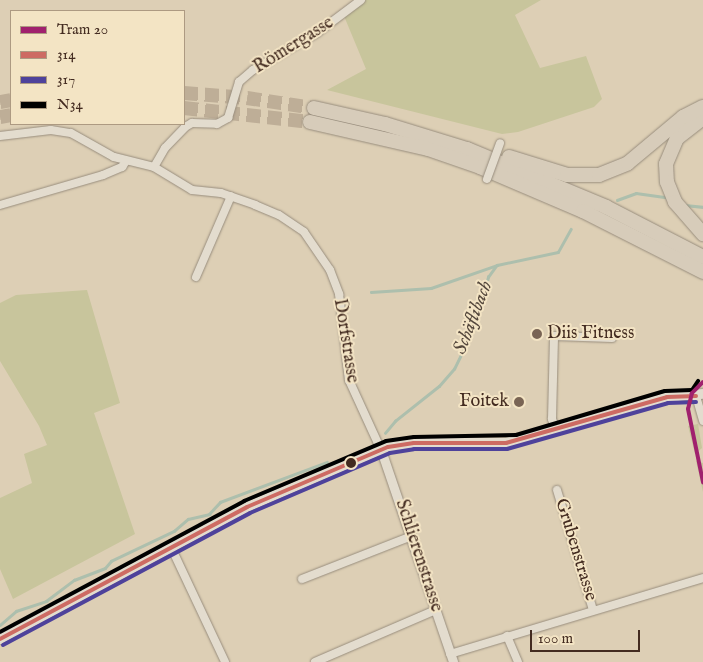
<!DOCTYPE html>
<meta charset="utf-8">
<style>
body{margin:0}
#map{position:relative;width:703px;height:662px;overflow:hidden;background:#ddcfb5;font-family:"IM FELL English",serif}
div>[style]{position:absolute}
.green>*{inset:0;background:#c8c59c}
.stream>*{height:2.5px;margin:-1.25px;padding:0 1.25px;transform-origin:1.25px;border-radius:1.25px;background:#adbfad}
.motorway-tunnel>*{height:14px;margin-top:-7px;transform-origin:0;background:repeating-linear-gradient(90deg,#beae97 0 14px,transparent 0 21px)}
.roads{filter:drop-shadow(0 0 1px #988d7d) drop-shadow(0 0 1px #988d7d)}
.minor>*{height:8px;margin:-4px;padding:0 4px;transform-origin:4px;border-radius:4px;background:#e3dcce}
.tertiary>*{height:9px;margin:-4.5px;padding:0 4.5px;transform-origin:4.5px;border-radius:4.5px;background:#e3dcce}
.secondary>*{height:10px;margin:-5px;padding:0 5px;transform-origin:5px;border-radius:5px;background:#e3dcce}
.motorway>*{height:14px;margin:-7px;padding:0 7px;transform-origin:7px;border-radius:7px;background:#d7ccba}
.bridges{filter:drop-shadow(0 0 1px #988d7d) drop-shadow(0 0 1px #988d7d)}
.minor-bridge>*{height:8px;margin:-4px;padding:0 4px;transform-origin:4px;border-radius:4px;background:#e3dcce}
.bus-1>*{height:4px;margin:-2px;padding:0 2px;transform-origin:2px;border-radius:2px;background:#cd6b63}
.bus-2>*{height:4px;margin:-2px;padding:0 2px;transform-origin:2px;border-radius:2px;background:#4e429b}
.bus-3>*{height:4px;margin:-2px;padding:0 2px;transform-origin:2px;border-radius:2px;background:#000}
.tram-1>*{height:4px;margin:-2px;padding:0 2px;transform-origin:2px;border-radius:2px;background:#a0216e}
.dots>*{width:14px;height:14px;translate:-50% -50%;box-sizing:border-box;border:2px solid #f3e4c4;border-radius:50%}
span{translate:-50% -50%;white-space:nowrap;text-align:center;line-height:1.15;-webkit-text-stroke:4px #f3e4c4;paint-order:stroke}
.street-label{font-size:18px;color:#432b20}
.poi-label{font-size:18px;color:#432b20}
.left{translate:0 -50%;text-align:left}
.right{translate:-100% -50%;text-align:right}
.water-label{font-size:19px;color:#54473c;font-style:italic}
.legend{position:absolute;left:10px;top:10px;width:175px;height:115px;box-sizing:border-box;background:#f3e4c4;border:1px solid #ad9a82;margin:0;padding:6px 9px;list-style:none;font-size:15px;color:#432b20}
.legend li{display:flex;align-items:center;gap:10px;height:25px}
.legend b{width:25px;border:1px solid #ad9a82}
.scale{position:absolute;left:530px;top:630px;width:110px;height:22px;box-sizing:border-box;border:2px solid #432b20;border-top:0;padding-left:6px;font-size:15px;line-height:18px;white-space:nowrap;color:#432b20;-webkit-text-stroke:4px #f3e4c4;paint-order:stroke}
</style>
<div id="map">
<div class="green">
<i style="clip-path:polygon(364px 0,541px 0,515px 15px,540px 68px,586px 56px,602px 99px,594px 107px,518px 132px,502px 134px,327px 90px,366px 69px,344px 16px)"></i>
<i style="clip-path:polygon(87px 290px,120px 403px,94px 413px,135px 534px,13px 599px,0 569px,0 498px,32px 483px,24px 454px,47px 445px,39px 426px,0 361px,0 303px,16px 295px)"></i>
<i style="clip-path:polygon(698px 424px,702px 448px,695px 454px,688px 426px)"></i>
<i style="clip-path:polygon(696px 461px,703px 463px,703px 492px)"></i>
</div>
<div class="stream">
<i style="left:617px;top:200px;width:20px;rotate:-20deg"></i>
<i style="left:636px;top:193px;width:30px;rotate:8deg"></i>
<i style="left:685px;top:205px;width:18px;rotate:6deg"></i>
<i style="left:371px;top:292px;width:60px;rotate:-3.8deg"></i>
<i style="left:431px;top:288px;width:70px;rotate:-19.2deg"></i>
<i style="left:497px;top:265px;width:62px;rotate:-12deg"></i>
<i style="left:558px;top:252px;width:26px;rotate:-61deg"></i>
<i style="left:385px;top:433px;width:16px;rotate:-50deg"></i>
<i style="left:395px;top:421px;width:56px;rotate:-38.5deg"></i>
<i style="left:439px;top:386px;width:23px;rotate:-49deg"></i>
<i style="left:454px;top:369px;width:50px;rotate:-63.9deg"></i>
<i style="left:476px;top:324px;width:49px;rotate:-75.7deg"></i>
<i style="left:488px;top:277px;width:14px;rotate:-54deg"></i>
<i style="left:0;top:625px;width:21px;rotate:-41deg"></i>
<i style="left:16px;top:611px;width:32px;rotate:-18deg"></i>
<i style="left:46px;top:601px;width:35px;rotate:-37deg"></i>
<i style="left:74px;top:580px;width:33px;rotate:-21deg"></i>
<i style="left:105px;top:568px;width:9px;rotate:-49deg"></i>
<i style="left:111px;top:561px;width:70px;rotate:-25.5deg"></i>
<i style="left:174px;top:531px;width:18px;rotate:-41deg"></i>
<i style="left:188px;top:519px;width:22px;rotate:-13deg"></i>
<i style="left:209px;top:514px;width:16px;rotate:-47deg"></i>
<i style="left:220px;top:502px;width:114px;rotate:-20.5deg"></i>
</div>
<div class="motorway-tunnel">
<i style="left:184px;top:93px;width:63px;rotate:4.5deg"></i>
<i style="left:247px;top:98px;width:68px;rotate:8.5deg"></i>
<i style="left:0;top:102px;width:11px;rotate:-10deg"></i>
<i style="left:184px;top:108px;width:127px;rotate:6.3deg"></i>
<i style="left:0;top:117px;width:11px;rotate:-10deg"></i>
</div>
<div class="roads">
<div class="minor">
<i style="left:0;top:136px;width:51px;rotate:-6.7deg"></i>
<i style="left:51px;top:130px;width:20px;rotate:9deg"></i>
<i style="left:71px;top:133px;width:49px;rotate:29.2deg"></i>
<i style="left:114px;top:157px;width:41px;rotate:14deg"></i>
<i style="left:154px;top:167px;width:44px;rotate:31.2deg"></i>
<i style="left:192px;top:190px;width:29px;rotate:6deg"></i>
<i style="left:221px;top:193px;width:36px;rotate:19deg"></i>
<i style="left:255px;top:205px;width:26px;rotate:23deg"></i>
<i style="left:279px;top:215px;width:30px;rotate:34deg"></i>
<i style="left:304px;top:232px;width:46px;rotate:55.6deg"></i>
<i style="left:330px;top:270px;width:26px;rotate:69deg"></i>
<i style="left:339px;top:294px;width:87px;rotate:83.4deg"></i>
<i style="left:349px;top:380px;width:77px;rotate:65.4deg"></i>
<i style="left:154px;top:167px;width:22px;rotate:-60deg"></i>
<i style="left:165px;top:148px;width:29px;rotate:-46deg"></i>
<i style="left:185px;top:127px;width:8px;rotate:-30deg"></i>
<i style="left:192px;top:123px;width:25px;rotate:2deg"></i>
<i style="left:217px;top:124px;width:13px;rotate:-29deg"></i>
<i style="left:228px;top:118px;width:38px;rotate:-73deg"></i>
<i style="left:239px;top:82px;width:18px;rotate:-41deg"></i>
<i style="left:253px;top:70px;width:74px;rotate:-30deg"></i>
<i style="left:317px;top:33px;width:55px;rotate:-36.9deg"></i>
<i style="left:0;top:205px;width:107px;rotate:-16.2deg"></i>
<i style="left:103px;top:175px;width:21px;rotate:-23deg"></i>
<i style="left:122px;top:167px;width:7px;rotate:-56deg"></i>
<i style="left:196px;top:277px;width:88px;rotate:-66.6deg"></i>
<i style="left:696px;top:396px;width:26px;rotate:74deg"></i>
<i style="left:556px;top:430px;width:12px;rotate:-110deg"></i>
<i style="left:552px;top:419px;width:83px;rotate:-88.6deg"></i>
<i style="left:554px;top:336px;width:58px;rotate:2deg"></i>
<i style="left:557px;top:490px;width:125px;rotate:73.3deg"></i>
<i style="left:171px;top:547px;width:127px;rotate:64.8deg"></i>
<i style="left:302px;top:579px;width:118px;rotate:-21.4deg"></i>
<i style="left:507px;top:636px;width:28px;rotate:67deg"></i>
<i style="left:450px;top:654px;width:264px;rotate:-16.7deg"></i>
<i style="left:315px;top:662px;width:132px;rotate:-23.3deg"></i>
</div>
<div class="tertiary">
<i style="left:381px;top:450px;width:224px;rotate:71.2deg"></i>
</div>
<div class="secondary">
<i style="left:0;top:639px;width:280px;rotate:-28.1deg"></i>
<i style="left:247px;top:507px;width:153px;rotate:-23.1deg"></i>
<i style="left:388px;top:447px;width:26px;rotate:-9deg"></i>
<i style="left:414px;top:443px;width:92px"></i>
<i style="left:506px;top:443px;width:167px;rotate:-15.9deg"></i>
<i style="left:667px;top:397px;width:36px;rotate:-5deg"></i>
</div>
<div class="motorway">
<i style="left:314px;top:108px;width:73px;rotate:12.7deg"></i>
<i style="left:385px;top:124px;width:86px;rotate:17deg"></i>
<i style="left:467px;top:149px;width:151px;rotate:22.6deg"></i>
<i style="left:606px;top:207px;width:109px;rotate:27.3deg"></i>
<i style="left:703px;top:118px;width:33px;rotate:142deg"></i>
<i style="left:677px;top:138px;width:28px;rotate:113deg"></i>
<i style="left:666px;top:164px;width:18px;rotate:87deg"></i>
<i style="left:667px;top:182px;width:22px;rotate:68deg"></i>
<i style="left:675px;top:202px;width:43px;rotate:48.8deg"></i>
<i style="left:310px;top:122px;width:121px;rotate:12.9deg"></i>
<i style="left:428px;top:149px;width:55px;rotate:19.1deg"></i>
<i style="left:480px;top:167px;width:112px;rotate:23.1deg"></i>
<i style="left:583px;top:211px;width:135px;rotate:26.9deg"></i>
<i style="left:509px;top:157px;width:61px;rotate:17.2deg"></i>
<i style="left:567px;top:175px;width:32px"></i>
<i style="left:599px;top:175px;width:31px;rotate:-22deg"></i>
<i style="left:628px;top:163px;width:72px;rotate:-39.9deg"></i>
<i style="left:683px;top:117px;width:22px;rotate:-27deg"></i>
</div>
</div>
<div class="bridges">
<div class="minor-bridge">
<i style="left:487px;top:179px;width:38px;rotate:-70deg"></i>
</div>
</div>
<div class="bus-1">
<i style="left:0;top:639px;width:280px;rotate:-28.1deg"></i>
<i style="left:247px;top:507px;width:153px;rotate:-23.1deg"></i>
<i style="left:388px;top:447px;width:26px;rotate:-9deg"></i>
<i style="left:414px;top:443px;width:92px"></i>
<i style="left:506px;top:443px;width:167px;rotate:-15.9deg"></i>
<i style="left:667px;top:397px;width:29px;rotate:-2deg"></i>
</div>
<div class="bus-2">
<i style="left:3px;top:645px;width:280px;rotate:-28.1deg"></i>
<i style="left:250px;top:513px;width:152px;rotate:-23.2deg"></i>
<i style="left:390px;top:453px;width:24px;rotate:-9deg"></i>
<i style="left:414px;top:449px;width:93px"></i>
<i style="left:507px;top:449px;width:167px;rotate:-15.9deg"></i>
<i style="left:668px;top:403px;width:28px;rotate:-2deg"></i>
</div>
<div class="bus-3">
<i style="left:0;top:632px;width:277px;rotate:-28.2deg"></i>
<i style="left:244px;top:501px;width:154px;rotate:-22.9deg"></i>
<i style="left:386px;top:441px;width:28px;rotate:-8deg"></i>
<i style="left:414px;top:437px;width:102px;rotate:-1.1deg"></i>
<i style="left:516px;top:435px;width:155px;rotate:-16.5deg"></i>
<i style="left:665px;top:391px;width:27px;rotate:-2deg"></i>
<i style="left:692px;top:390px;width:11px;rotate:-56deg"></i>
</div>
<div class="tram-1">
<i style="left:703px;top:382px;width:16px;rotate:135deg"></i>
<i style="left:692px;top:393px;width:16px;rotate:104deg"></i>
<i style="left:688px;top:409px;width:75px;rotate:78.4deg"></i>
</div>
<div class="dots">
<i style="left:537px;top:334px;background:#796454"></i>
<i style="left:519px;top:402px;background:#796454"></i>
<i style="left:351px;top:463px;background:#432b20"></i>
</div>
<div class="street-label">
<span style="left:294px;top:46px;rotate:-32deg">Römergasse</span>
<span style="left:345px;top:341px;rotate:81deg">Dorfstrasse</span>
<span style="left:575px;top:550px;rotate:73deg">Grubenstrasse</span>
<span style="left:418px;top:556px;rotate:72deg">Schlierenstrasse</span>
</div>
<div class="poi-label">
<span class="left" style="left:547px;top:334px">Diis Fitness</span>
<span class="right" style="left:509px;top:402px">Foitek</span>
</div>
<div class="water-label">
<span style="left:474px;top:318px;rotate:-69deg">Schäflibach</span>
</div>
<ul class="legend">
<li><b style="height:6px;background:#a0216e"></b>Tram 20</li>
<li><b style="height:6px;background:#cd6b63"></b>314</li>
<li><b style="height:6px;background:#4e429b"></b>317</li>
<li><b style="height:6px;background:#000"></b>N34</li>
</ul>
<div class="scale">100 m</div>
</div>
